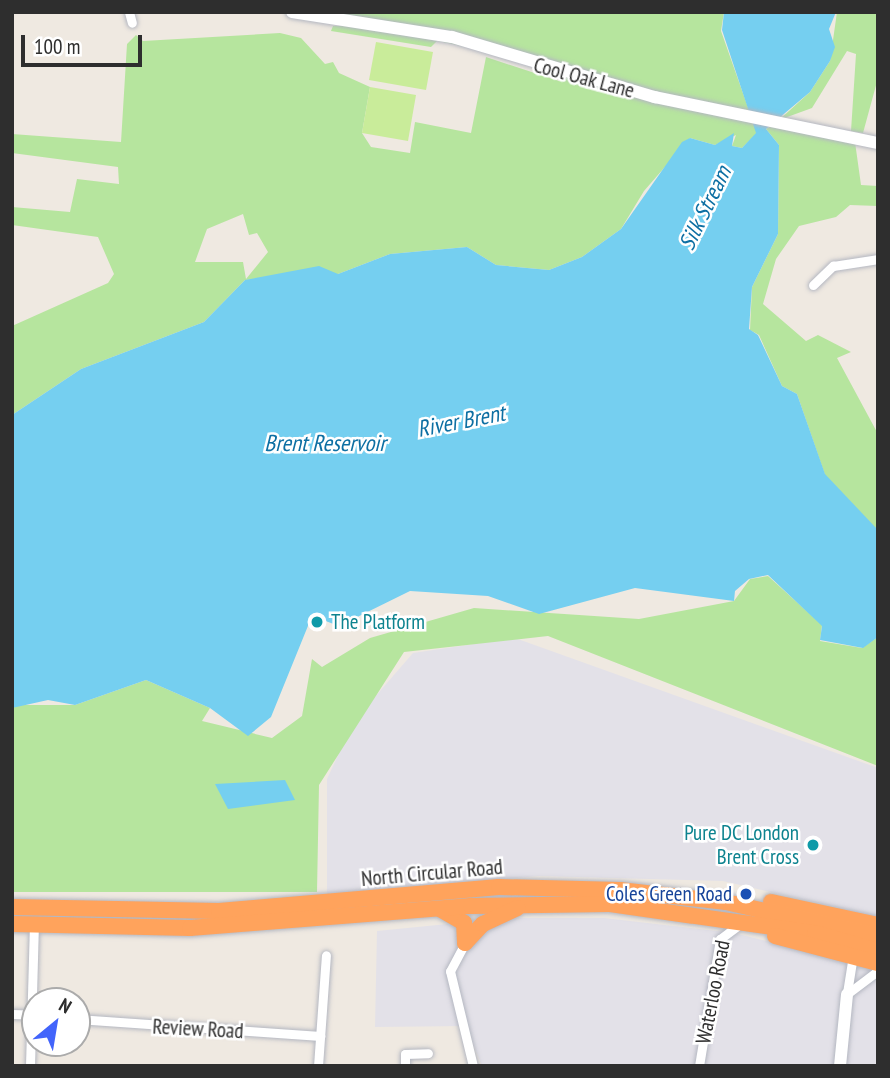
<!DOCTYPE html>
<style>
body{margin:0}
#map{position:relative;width:890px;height:1078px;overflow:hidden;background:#efe9e1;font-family:"PT Sans Narrow",sans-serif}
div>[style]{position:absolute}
.industrial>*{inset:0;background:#e3e1e8}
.green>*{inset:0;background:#b6e59e}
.pitch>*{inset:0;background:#c9ec9a}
.water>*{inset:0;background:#75cff0}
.roads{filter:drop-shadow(0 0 2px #b4b7c1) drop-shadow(0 0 2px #b4b7c1)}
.street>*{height:9px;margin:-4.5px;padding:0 4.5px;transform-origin:4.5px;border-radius:4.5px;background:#fff}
.secondary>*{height:12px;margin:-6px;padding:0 6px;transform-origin:6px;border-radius:6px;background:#fff}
.highway>*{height:16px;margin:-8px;padding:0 8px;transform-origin:8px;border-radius:8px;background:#ffa35c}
.dots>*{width:19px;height:19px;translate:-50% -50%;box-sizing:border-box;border:4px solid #fff;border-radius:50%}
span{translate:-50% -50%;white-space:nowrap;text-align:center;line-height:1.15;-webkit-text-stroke:5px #fff;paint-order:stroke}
.street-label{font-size:21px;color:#2e2e2e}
.culture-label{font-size:21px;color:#0d838f}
.left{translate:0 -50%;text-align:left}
.right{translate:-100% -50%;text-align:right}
.transit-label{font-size:21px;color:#164399}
.water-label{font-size:23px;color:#0d6fa3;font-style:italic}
.frame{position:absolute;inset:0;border:14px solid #2e2e2e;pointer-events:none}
.north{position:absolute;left:21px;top:987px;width:70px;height:70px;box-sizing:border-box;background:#fff;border:2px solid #ababab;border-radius:50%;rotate:30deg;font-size:19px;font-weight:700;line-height:28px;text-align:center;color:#2e2e2e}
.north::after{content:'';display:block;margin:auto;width:24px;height:32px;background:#4264fb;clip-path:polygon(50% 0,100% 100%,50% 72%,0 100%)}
.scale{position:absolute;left:21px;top:35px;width:121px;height:32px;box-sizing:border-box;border:4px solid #2e2e2e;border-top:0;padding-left:9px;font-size:21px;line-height:24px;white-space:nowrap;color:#2e2e2e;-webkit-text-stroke:5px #fff;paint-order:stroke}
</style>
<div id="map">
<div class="industrial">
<i style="clip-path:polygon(515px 638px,878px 768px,878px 917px,723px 881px,539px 876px,327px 894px,327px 779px,354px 721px,413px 653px)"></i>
<i style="clip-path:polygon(508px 918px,604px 918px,734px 933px,878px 969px,878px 1066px,482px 1066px,466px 1026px,375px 1027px,377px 931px)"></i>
</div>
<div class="green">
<i style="clip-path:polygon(evenodd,304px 12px,724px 12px,721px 31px,757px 133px,742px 148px,732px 146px,736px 135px,715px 145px,690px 138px,644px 191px,621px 229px,582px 257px,549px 270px,496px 265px,467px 247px,390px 254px,338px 274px,245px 280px,204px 322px,81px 369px,12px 415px,12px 326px,108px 283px,114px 274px,98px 237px,12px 225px,12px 207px,70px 212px,77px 179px,119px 184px,118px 167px,12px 153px,12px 134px,121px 142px,127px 44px,136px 35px,143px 41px,280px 33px,301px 38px,325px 64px,333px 62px,339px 73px,370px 87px,362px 133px,371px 147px,410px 153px,415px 122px,471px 133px,486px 57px,559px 81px,563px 68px,304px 12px,243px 214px,249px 235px,257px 233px,268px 252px,246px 279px,243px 262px,195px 262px,207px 229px,243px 214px)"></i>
<i style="clip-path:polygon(837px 12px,878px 12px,878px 78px,863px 133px,851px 131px,856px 54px,847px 51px,812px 108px,779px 120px,810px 92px,830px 61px)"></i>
<i style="clip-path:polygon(333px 26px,358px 26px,437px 41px,431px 47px,331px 31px)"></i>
<i style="clip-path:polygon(771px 126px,855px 142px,861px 185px,878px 186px,878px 206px,850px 205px,836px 217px,799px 226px,776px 259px,763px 304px,806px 341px,818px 335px,851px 352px,837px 358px,878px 434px,878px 531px,825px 475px,797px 394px,782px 386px,759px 335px,750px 330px,752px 287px,778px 234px,779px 145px,766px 129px)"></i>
<i style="clip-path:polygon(768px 576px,822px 625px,820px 641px,862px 648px,878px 637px,878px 766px,548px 636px,404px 652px,319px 785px,317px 892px,12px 892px,12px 708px,20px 705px,75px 705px,146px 680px,210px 708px,202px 721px,272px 738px,302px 716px,312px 659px,322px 667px,370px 638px,474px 608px,639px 619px,734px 601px,750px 579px)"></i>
</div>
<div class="pitch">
<i style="clip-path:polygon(376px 42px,433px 52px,426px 90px,369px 80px)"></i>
<i style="clip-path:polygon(370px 87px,416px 95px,408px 141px,362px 133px)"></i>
</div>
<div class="water">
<i style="clip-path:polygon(724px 12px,836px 12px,829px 29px,835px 47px,830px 61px,810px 92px,766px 129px,779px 145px,778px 234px,752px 287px,749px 329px,758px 335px,782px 386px,797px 394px,825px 474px,878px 530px,878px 637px,863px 648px,820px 640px,822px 626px,768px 575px,749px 579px,735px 591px,734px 601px,635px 588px,539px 614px,488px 596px,410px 591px,339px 626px,312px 616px,271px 717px,248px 736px,210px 708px,146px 680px,75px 705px,48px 700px,12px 708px,12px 415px,81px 369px,204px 322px,245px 280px,319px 266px,338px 274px,390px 254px,467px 247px,496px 265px,549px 270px,582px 257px,621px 229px,682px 142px,690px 138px,715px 145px,734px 133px,732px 146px,742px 148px,756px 133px,722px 30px)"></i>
<i style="clip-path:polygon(285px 780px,295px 800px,228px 809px,215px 784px)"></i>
</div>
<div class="roads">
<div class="street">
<i style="left:129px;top:12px;width:11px;rotate:75deg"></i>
<i style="left:813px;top:285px;width:28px;rotate:-44deg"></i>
<i style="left:833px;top:266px;width:46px;rotate:-8.8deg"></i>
<i style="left:465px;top:943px;width:32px;rotate:118deg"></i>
<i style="left:450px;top:971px;width:98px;rotate:76.4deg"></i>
<i style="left:847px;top:993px;width:38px;rotate:-81deg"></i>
<i style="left:847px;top:994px;width:39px;rotate:-37deg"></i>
<i style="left:12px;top:1014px;width:23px;rotate:2deg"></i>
<i style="left:77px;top:1019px;width:244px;rotate:4deg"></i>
<i style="left:30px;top:1066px;width:141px;rotate:-88.4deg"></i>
<i style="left:318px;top:1066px;width:111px;rotate:-85.9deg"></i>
<i style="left:405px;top:1066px;width:12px;rotate:-90deg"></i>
<i style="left:405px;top:1054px;width:23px;rotate:-2deg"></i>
<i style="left:699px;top:1066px;width:129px;rotate:-80.6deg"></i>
<i style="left:720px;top:939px;width:21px;rotate:-37deg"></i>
</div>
<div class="secondary">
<i style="left:292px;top:12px;width:162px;rotate:8.9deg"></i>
<i style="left:452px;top:37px;width:212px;rotate:16.5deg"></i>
<i style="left:655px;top:97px;width:228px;rotate:11.7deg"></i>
<i style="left:840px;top:1066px;width:72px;rotate:-84.4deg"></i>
</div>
<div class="highway">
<i style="left:771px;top:902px;width:109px;rotate:12.1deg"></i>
<i style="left:12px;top:907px;width:207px;rotate:1.1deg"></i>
<i style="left:219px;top:911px;width:281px;rotate:-4.9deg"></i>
<i style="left:499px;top:887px;width:121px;rotate:1.4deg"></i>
<i style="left:620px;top:890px;width:107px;rotate:6.5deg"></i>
<i style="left:726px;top:902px;width:156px;rotate:13deg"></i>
<i style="left:440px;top:909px;width:28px;rotate:30deg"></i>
<i style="left:464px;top:923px;width:20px;rotate:87deg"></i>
<i style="left:12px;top:924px;width:178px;rotate:1.3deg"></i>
<i style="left:190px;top:928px;width:282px;rotate:-4.5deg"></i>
<i style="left:471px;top:906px;width:139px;rotate:-0.8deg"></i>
<i style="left:610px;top:904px;width:207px;rotate:8.1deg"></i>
<i style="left:815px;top:933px;width:66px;rotate:15.9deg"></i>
<i style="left:775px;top:936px;width:106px;rotate:14.7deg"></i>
<i style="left:465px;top:943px;width:26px;rotate:-47deg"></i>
<i style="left:483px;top:924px;width:38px;rotate:-25deg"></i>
</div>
</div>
<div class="dots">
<i style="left:317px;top:622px;background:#0f9aa8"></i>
<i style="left:813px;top:845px;background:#0f9aa8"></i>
<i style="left:746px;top:894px;background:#1a4fb4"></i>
</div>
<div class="street-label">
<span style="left:584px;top:78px;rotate:15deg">Cool Oak Lane</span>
<span style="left:432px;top:873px;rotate:-5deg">North Circular Road</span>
<span style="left:713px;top:992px;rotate:-79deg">Waterloo Road</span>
<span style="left:198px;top:1029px;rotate:3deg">Review Road</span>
</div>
<div class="culture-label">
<span class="left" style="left:331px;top:622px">The Platform</span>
<span class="right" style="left:799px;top:845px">Pure DC London<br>Brent Cross</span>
</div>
<div class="transit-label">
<span class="right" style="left:732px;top:894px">Coles Green Road</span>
</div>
<div class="water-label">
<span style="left:705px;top:208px;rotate:-64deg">Silk Stream</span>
<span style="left:461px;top:421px;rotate:-11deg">River Brent</span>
<span style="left:325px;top:443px">Brent Reservoir</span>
</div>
<div class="frame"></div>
<div class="north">N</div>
<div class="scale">100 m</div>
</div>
